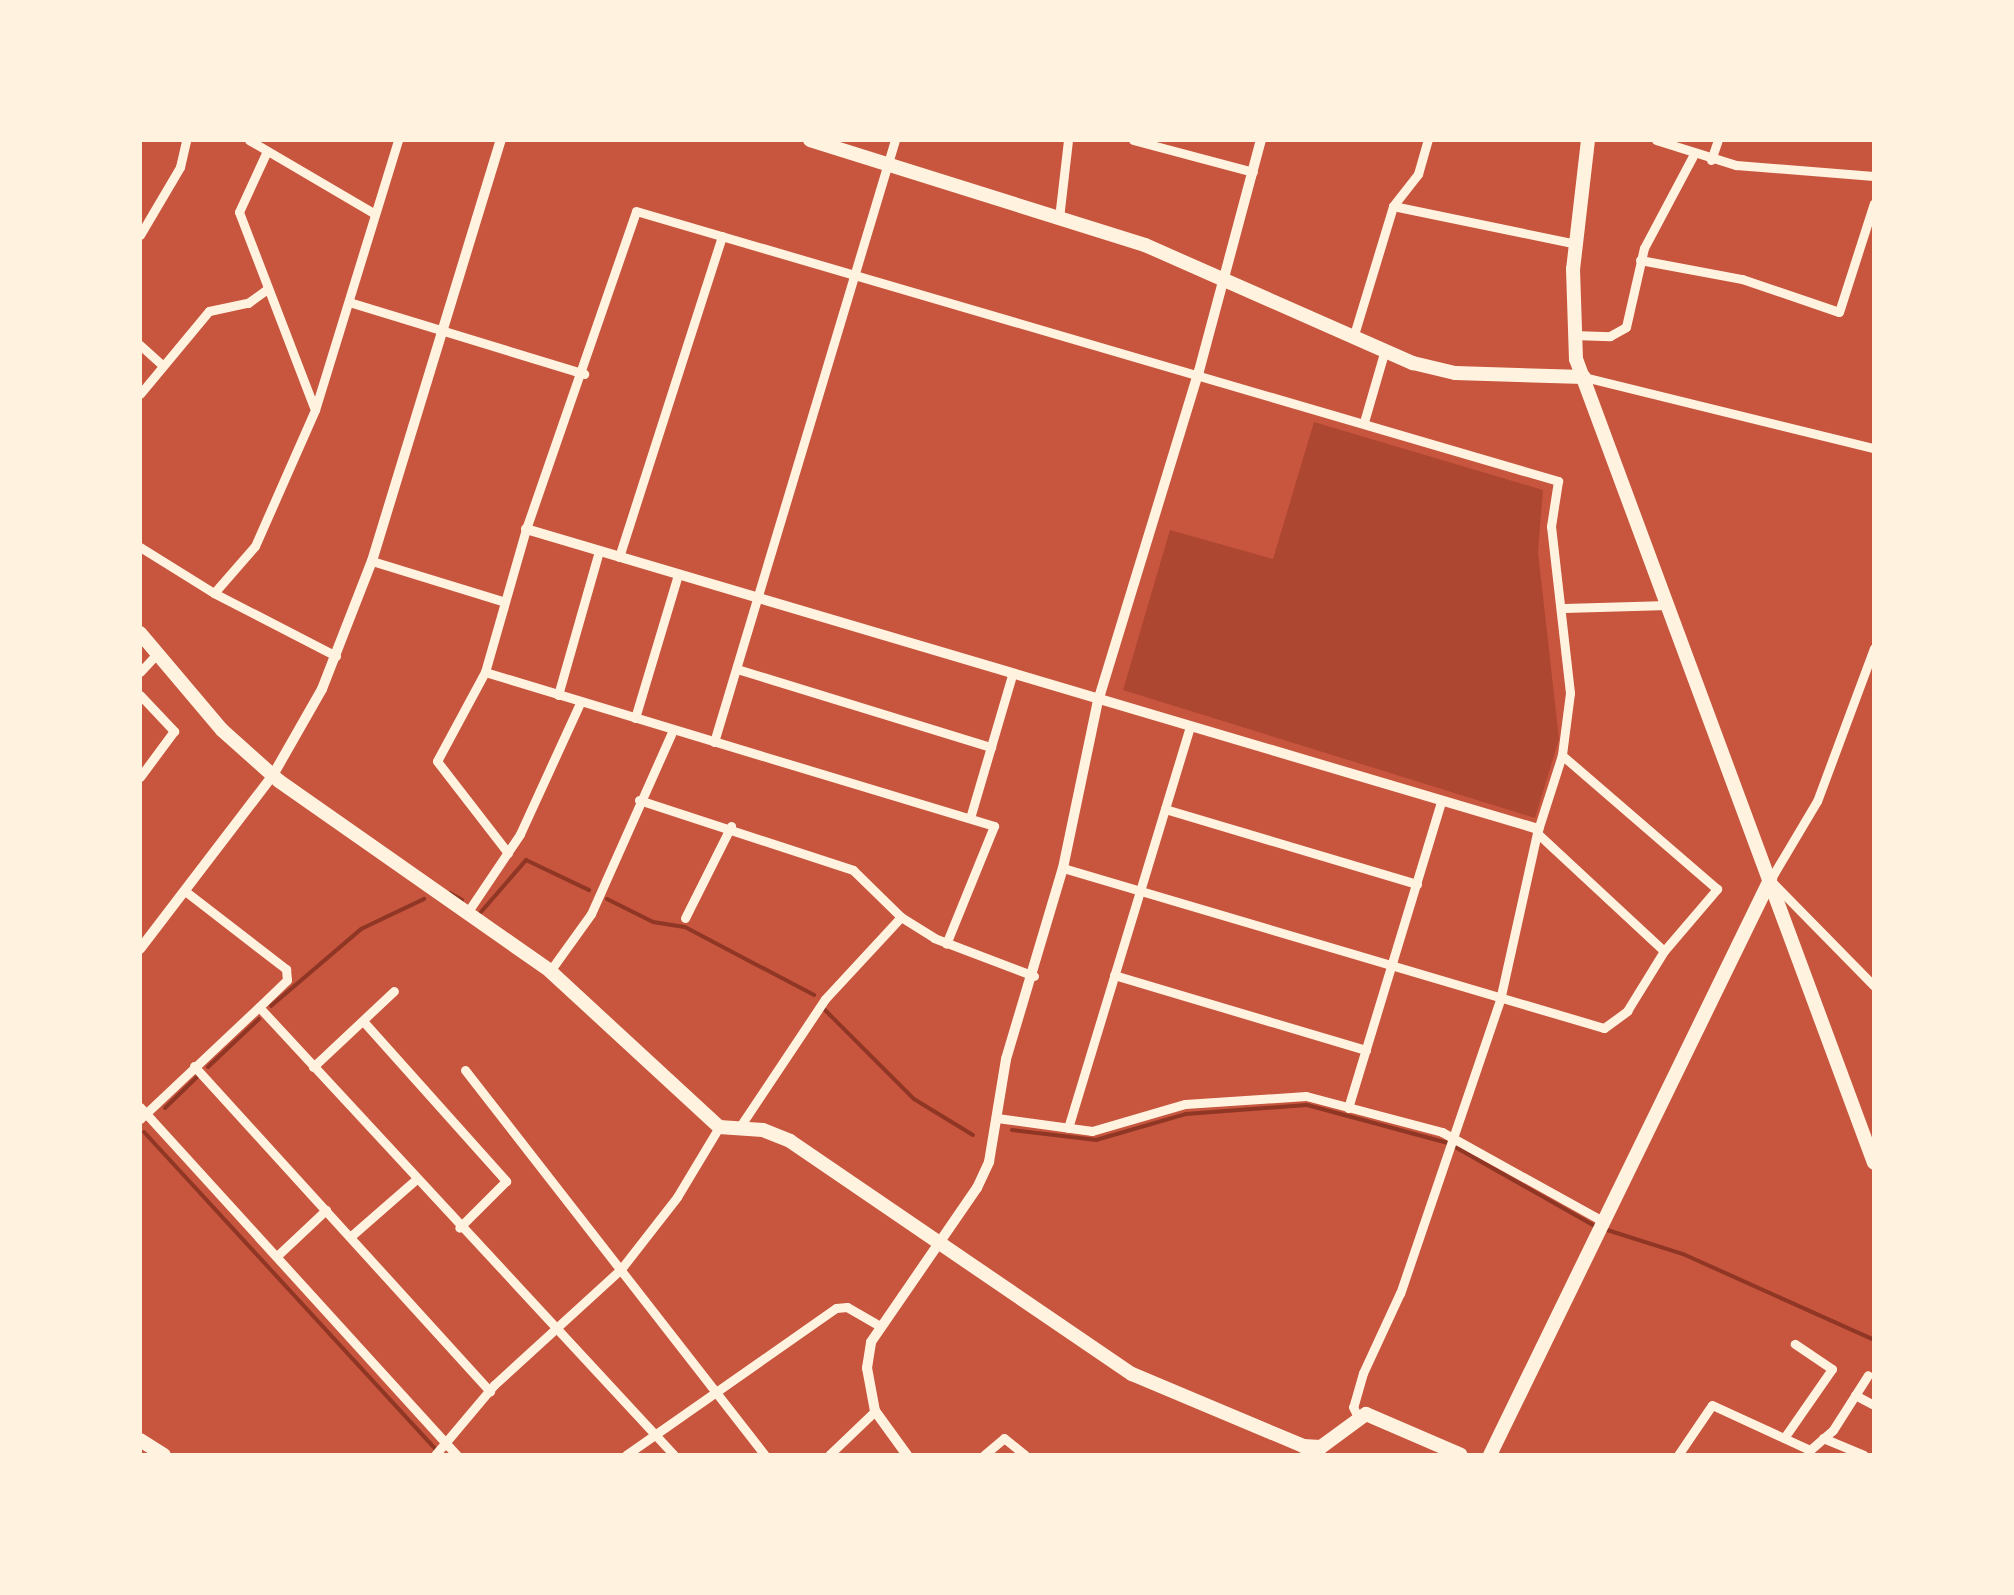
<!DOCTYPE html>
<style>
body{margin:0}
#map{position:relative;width:2014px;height:1595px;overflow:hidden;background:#c8553d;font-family:Merriweather,serif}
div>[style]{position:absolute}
.green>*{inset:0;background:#ae4732}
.stream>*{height:4px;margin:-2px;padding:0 2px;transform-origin:2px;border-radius:2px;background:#8f3625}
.minor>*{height:9px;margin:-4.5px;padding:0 4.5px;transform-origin:4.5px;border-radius:4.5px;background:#fff3e0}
.tertiary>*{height:10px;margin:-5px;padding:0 5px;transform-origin:5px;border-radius:5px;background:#fff3e0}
.primary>*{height:14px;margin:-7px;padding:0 7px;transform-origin:7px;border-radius:7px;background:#fff3e0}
span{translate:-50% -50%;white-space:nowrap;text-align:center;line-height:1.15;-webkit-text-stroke:8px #fff3e0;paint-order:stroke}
.frame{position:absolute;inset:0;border:142px solid #fff3e0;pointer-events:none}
</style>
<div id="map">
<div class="green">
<i style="clip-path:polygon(1314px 422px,1543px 490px,1538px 552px,1559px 739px,1535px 818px,1123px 690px,1170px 530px,1273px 559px)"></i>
</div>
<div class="stream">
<i style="left:450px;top:893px;width:14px;rotate:30deg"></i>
<i style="left:607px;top:899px;width:51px;rotate:26.6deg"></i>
<i style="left:653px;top:922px;width:32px;rotate:9deg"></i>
<i style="left:685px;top:927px;width:146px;rotate:27.8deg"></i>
<i style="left:481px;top:912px;width:69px;rotate:-49.1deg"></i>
<i style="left:526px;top:860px;width:70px;rotate:25.5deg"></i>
<i style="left:271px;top:1006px;width:118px;rotate:-40.5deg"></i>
<i style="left:361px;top:929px;width:70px;rotate:-25.5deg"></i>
<i style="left:824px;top:1009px;width:127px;rotate:45deg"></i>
<i style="left:914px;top:1099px;width:69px;rotate:31.4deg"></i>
<i style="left:208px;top:1067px;width:70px;rotate:-43.3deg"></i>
<i style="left:165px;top:1108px;width:46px;rotate:-44.1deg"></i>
<i style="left:1012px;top:1130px;width:85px;rotate:6.8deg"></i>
<i style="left:1096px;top:1140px;width:94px;rotate:-16.1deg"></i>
<i style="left:1186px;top:1114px;width:121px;rotate:-4.3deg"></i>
<i style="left:1307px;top:1105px;width:146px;rotate:15.1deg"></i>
<i style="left:1448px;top:1143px;width:169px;rotate:29.5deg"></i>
<i style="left:144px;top:1132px;width:430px;rotate:47.4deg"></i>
<i style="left:1604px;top:1229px;width:83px;rotate:17.6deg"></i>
<i style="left:1683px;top:1254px;width:209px;rotate:24.2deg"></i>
</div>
<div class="minor">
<i style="left:249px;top:140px;width:146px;rotate:30.4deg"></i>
<i style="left:1133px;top:140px;width:124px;rotate:14.9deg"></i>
<i style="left:1656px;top:140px;width:84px;rotate:17.4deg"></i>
<i style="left:1736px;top:165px;width:138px;rotate:4.6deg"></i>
<i style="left:267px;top:151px;width:67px;rotate:114.7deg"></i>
<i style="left:239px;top:212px;width:209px;rotate:69deg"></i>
<i style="left:1711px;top:160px;width:21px;rotate:-71deg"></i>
<i style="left:1393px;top:206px;width:187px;rotate:11.7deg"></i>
<i style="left:1059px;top:218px;width:79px;rotate:-83.4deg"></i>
<i style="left:140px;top:235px;width:79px;rotate:-59.5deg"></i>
<i style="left:180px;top:167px;width:28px;rotate:-77deg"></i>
<i style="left:1640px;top:260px;width:104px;rotate:10.6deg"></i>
<i style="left:1742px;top:279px;width:102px;rotate:18.8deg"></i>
<i style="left:1839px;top:312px;width:114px;rotate:-72.2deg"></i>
<i style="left:349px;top:302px;width:246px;rotate:17deg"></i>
<i style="left:1573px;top:335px;width:37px;rotate:2deg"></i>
<i style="left:1610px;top:336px;width:18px;rotate:-29deg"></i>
<i style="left:1626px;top:327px;width:81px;rotate:-77.2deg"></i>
<i style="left:1644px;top:248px;width:104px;rotate:-62deg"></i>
<i style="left:1353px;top:338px;width:138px;rotate:-73.1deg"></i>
<i style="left:1393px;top:206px;width:41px;rotate:-52deg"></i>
<i style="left:1418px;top:174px;width:35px;rotate:-74deg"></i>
<i style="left:140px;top:345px;width:28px;rotate:42deg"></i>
<i style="left:1584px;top:377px;width:299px;rotate:13.8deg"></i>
<i style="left:140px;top:394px;width:108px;rotate:-50.3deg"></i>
<i style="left:209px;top:311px;width:40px;rotate:-12deg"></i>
<i style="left:248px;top:303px;width:24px;rotate:-36deg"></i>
<i style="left:1364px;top:422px;width:72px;rotate:-73.8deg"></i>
<i style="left:140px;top:547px;width:87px;rotate:31.9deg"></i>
<i style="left:619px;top:557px;width:337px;rotate:-72.2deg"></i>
<i style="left:372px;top:561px;width:139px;rotate:17.1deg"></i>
<i style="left:1564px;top:608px;width:104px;rotate:-1.7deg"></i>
<i style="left:1874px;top:648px;width:163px;rotate:110.4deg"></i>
<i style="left:1817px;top:801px;width:92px;rotate:120.7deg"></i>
<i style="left:1770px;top:880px;width:148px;rotate:45.5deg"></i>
<i style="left:336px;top:656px;width:137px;rotate:-152.7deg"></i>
<i style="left:214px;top:593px;width:62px;rotate:-48.9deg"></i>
<i style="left:255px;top:546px;width:149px;rotate:-66.2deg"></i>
<i style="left:315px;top:410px;width:282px;rotate:-72.9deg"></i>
<i style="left:737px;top:669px;width:266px;rotate:17.1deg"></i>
<i style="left:140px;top:672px;width:26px;rotate:-47deg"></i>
<i style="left:485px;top:672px;width:532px;rotate:16.83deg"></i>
<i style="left:994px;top:826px;width:127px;rotate:112.1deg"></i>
<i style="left:140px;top:695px;width:50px;rotate:46.6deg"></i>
<i style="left:174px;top:731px;width:57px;rotate:126.5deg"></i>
<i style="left:558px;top:695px;width:150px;rotate:-74.1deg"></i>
<i style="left:635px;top:718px;width:149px;rotate:-73.3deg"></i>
<i style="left:714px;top:742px;width:629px;rotate:-73.27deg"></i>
<i style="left:639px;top:800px;width:225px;rotate:18.1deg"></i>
<i style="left:853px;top:870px;width:67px;rotate:44.4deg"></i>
<i style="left:901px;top:917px;width:39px;rotate:32deg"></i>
<i style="left:934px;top:938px;width:107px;rotate:20.8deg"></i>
<i style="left:1165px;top:809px;width:263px;rotate:16.6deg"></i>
<i style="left:970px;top:818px;width:149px;rotate:-73.6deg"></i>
<i style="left:1537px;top:833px;width:173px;rotate:42.9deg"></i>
<i style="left:508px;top:853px;width:116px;rotate:-127.7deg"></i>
<i style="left:437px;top:761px;width:101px;rotate:-61.7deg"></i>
<i style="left:485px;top:672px;width:149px;rotate:-74deg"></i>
<i style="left:526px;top:529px;width:336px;rotate:-70.9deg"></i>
<i style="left:636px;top:211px;width:961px;rotate:16.32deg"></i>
<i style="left:1558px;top:481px;width:46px;rotate:98.8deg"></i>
<i style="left:1551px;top:526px;width:168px;rotate:83.5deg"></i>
<i style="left:1570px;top:693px;width:63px;rotate:97.4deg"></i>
<i style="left:1562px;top:755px;width:82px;rotate:107.8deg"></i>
<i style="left:1537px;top:833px;width:171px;rotate:102.5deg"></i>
<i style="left:1500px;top:1000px;width:310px;rotate:108.8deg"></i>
<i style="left:1400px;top:1293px;width:88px;rotate:114.8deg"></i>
<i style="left:1363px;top:1373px;width:35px;rotate:106deg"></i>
<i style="left:1353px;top:1407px;width:13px;rotate:63deg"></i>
<i style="left:1063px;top:868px;width:564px;rotate:16.48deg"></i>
<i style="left:1604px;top:1028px;width:29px;rotate:-36deg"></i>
<i style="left:1627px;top:1011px;width:70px;rotate:-58.3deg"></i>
<i style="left:1664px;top:951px;width:82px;rotate:-49.5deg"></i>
<i style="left:1717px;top:889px;width:205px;rotate:-139.2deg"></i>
<i style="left:185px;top:891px;width:128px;rotate:37.7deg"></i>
<i style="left:286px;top:969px;width:11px;rotate:85deg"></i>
<i style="left:287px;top:980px;width:39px;rotate:136deg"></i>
<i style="left:467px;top:913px;width:95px;rotate:-56.1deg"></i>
<i style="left:520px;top:834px;width:146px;rotate:-65.4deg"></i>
<i style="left:685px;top:918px;width:103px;rotate:-63.4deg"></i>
<i style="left:550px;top:971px;width:70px;rotate:-54.3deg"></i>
<i style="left:591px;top:914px;width:201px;rotate:-66deg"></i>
<i style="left:1114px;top:975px;width:263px;rotate:16.6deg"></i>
<i style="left:363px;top:1021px;width:215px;rotate:48.2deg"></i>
<i style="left:506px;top:1181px;width:66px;rotate:135deg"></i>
<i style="left:194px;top:1066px;width:440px;rotate:47.7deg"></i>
<i style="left:313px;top:1067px;width:111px;rotate:-43.2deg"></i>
<i style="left:465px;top:1070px;width:488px;rotate:52.1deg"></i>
<i style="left:140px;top:1107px;width:471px;rotate:47.7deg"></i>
<i style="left:1348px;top:1108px;width:321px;rotate:-73.1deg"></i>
<i style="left:997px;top:1118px;width:96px;rotate:7.8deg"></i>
<i style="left:1092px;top:1131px;width:97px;rotate:-16.2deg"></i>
<i style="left:1185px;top:1104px;width:121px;rotate:-3.8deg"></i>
<i style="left:1306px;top:1096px;width:141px;rotate:14.8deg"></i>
<i style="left:1442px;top:1132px;width:182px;rotate:29deg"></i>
<i style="left:140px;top:1119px;width:163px;rotate:-43.3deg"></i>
<i style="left:259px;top:1007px;width:611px;rotate:47.19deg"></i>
<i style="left:739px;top:1128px;width:155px;rotate:-56.3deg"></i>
<i style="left:825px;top:999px;width:112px;rotate:-47.2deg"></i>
<i style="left:1068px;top:1128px;width:419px;rotate:-73.1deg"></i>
<i style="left:350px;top:1237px;width:85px;rotate:-41.2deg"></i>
<i style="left:278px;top:1255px;width:66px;rotate:-43.2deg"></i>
<i style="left:1855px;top:1395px;width:21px;rotate:28deg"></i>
<i style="left:1784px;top:1438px;width:84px;rotate:-55.2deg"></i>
<i style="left:1832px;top:1369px;width:45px;rotate:-146deg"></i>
<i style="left:1823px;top:1438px;width:44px;rotate:22.5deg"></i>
<i style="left:435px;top:1455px;width:92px;rotate:-49.9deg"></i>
<i style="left:494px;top:1385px;width:172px;rotate:-42.4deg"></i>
<i style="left:621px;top:1269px;width:91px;rotate:-52.1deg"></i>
<i style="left:677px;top:1197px;width:82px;rotate:-59deg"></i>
<i style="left:626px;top:1455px;width:256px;rotate:-35deg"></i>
<i style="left:836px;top:1308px;width:11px;rotate:-5deg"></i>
<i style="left:847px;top:1307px;width:36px;rotate:30deg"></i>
<i style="left:829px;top:1455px;width:64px;rotate:-43.7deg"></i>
<i style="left:984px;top:1455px;width:26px;rotate:-40deg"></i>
<i style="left:1004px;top:1438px;width:27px;rotate:39deg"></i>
<i style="left:1678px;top:1455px;width:60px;rotate:-55.8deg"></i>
<i style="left:1712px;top:1405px;width:108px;rotate:24.7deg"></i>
<i style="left:1810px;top:1450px;width:30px;rotate:-41deg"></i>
<i style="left:1833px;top:1430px;width:65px;rotate:-57.5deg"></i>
</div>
<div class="tertiary">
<i style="left:526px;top:529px;width:1056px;rotate:16.51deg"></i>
<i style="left:140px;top:949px;width:219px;rotate:-52.6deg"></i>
<i style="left:273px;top:775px;width:99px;rotate:-60.3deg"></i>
<i style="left:322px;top:689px;width:137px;rotate:-68.7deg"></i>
<i style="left:372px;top:561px;width:440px;rotate:-73deg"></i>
<i style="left:907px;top:1455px;width:54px;rotate:-126deg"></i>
<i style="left:875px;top:1411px;width:44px;rotate:-100.5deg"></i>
<i style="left:867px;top:1368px;width:26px;rotate:-81deg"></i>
<i style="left:871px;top:1342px;width:187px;rotate:-55.5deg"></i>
<i style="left:977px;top:1188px;width:29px;rotate:-65deg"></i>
<i style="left:989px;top:1162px;width:104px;rotate:-80.6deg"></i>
<i style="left:1006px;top:1059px;width:199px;rotate:-73.4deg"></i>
<i style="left:1063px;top:868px;width:171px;rotate:-78.2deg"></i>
<i style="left:1098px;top:701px;width:345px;rotate:-73deg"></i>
<i style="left:1199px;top:371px;width:239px;rotate:-75deg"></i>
</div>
<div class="primary">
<i style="left:810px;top:140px;width:351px;rotate:17.4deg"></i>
<i style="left:1145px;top:245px;width:293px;rotate:23.8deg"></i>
<i style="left:1413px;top:363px;width:43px;rotate:13.4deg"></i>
<i style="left:1455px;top:373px;width:129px;rotate:1.8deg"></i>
<i style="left:1588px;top:140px;width:130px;rotate:96.6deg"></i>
<i style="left:1573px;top:269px;width:90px;rotate:88.1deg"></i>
<i style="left:1576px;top:359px;width:857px;rotate:69.66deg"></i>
<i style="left:140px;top:633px;width:127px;rotate:49.8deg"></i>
<i style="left:222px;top:730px;width:76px;rotate:41.8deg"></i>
<i style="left:279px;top:781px;width:331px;rotate:35deg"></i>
<i style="left:550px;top:971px;width:230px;rotate:42.7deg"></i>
<i style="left:719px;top:1127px;width:44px;rotate:3.9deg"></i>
<i style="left:763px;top:1130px;width:29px;rotate:22deg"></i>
<i style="left:790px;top:1141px;width:414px;rotate:34.3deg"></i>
<i style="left:1132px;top:1374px;width:186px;rotate:22.8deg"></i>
<i style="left:1303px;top:1446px;width:18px;rotate:3deg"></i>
<i style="left:1321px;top:1447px;width:56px;rotate:-36.3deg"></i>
<i style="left:1366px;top:1414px;width:103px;rotate:23.3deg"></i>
<i style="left:140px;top:1440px;width:28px;rotate:32deg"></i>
<i style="left:1490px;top:1455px;width:640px;rotate:-64.04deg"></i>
</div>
<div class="frame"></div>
</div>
